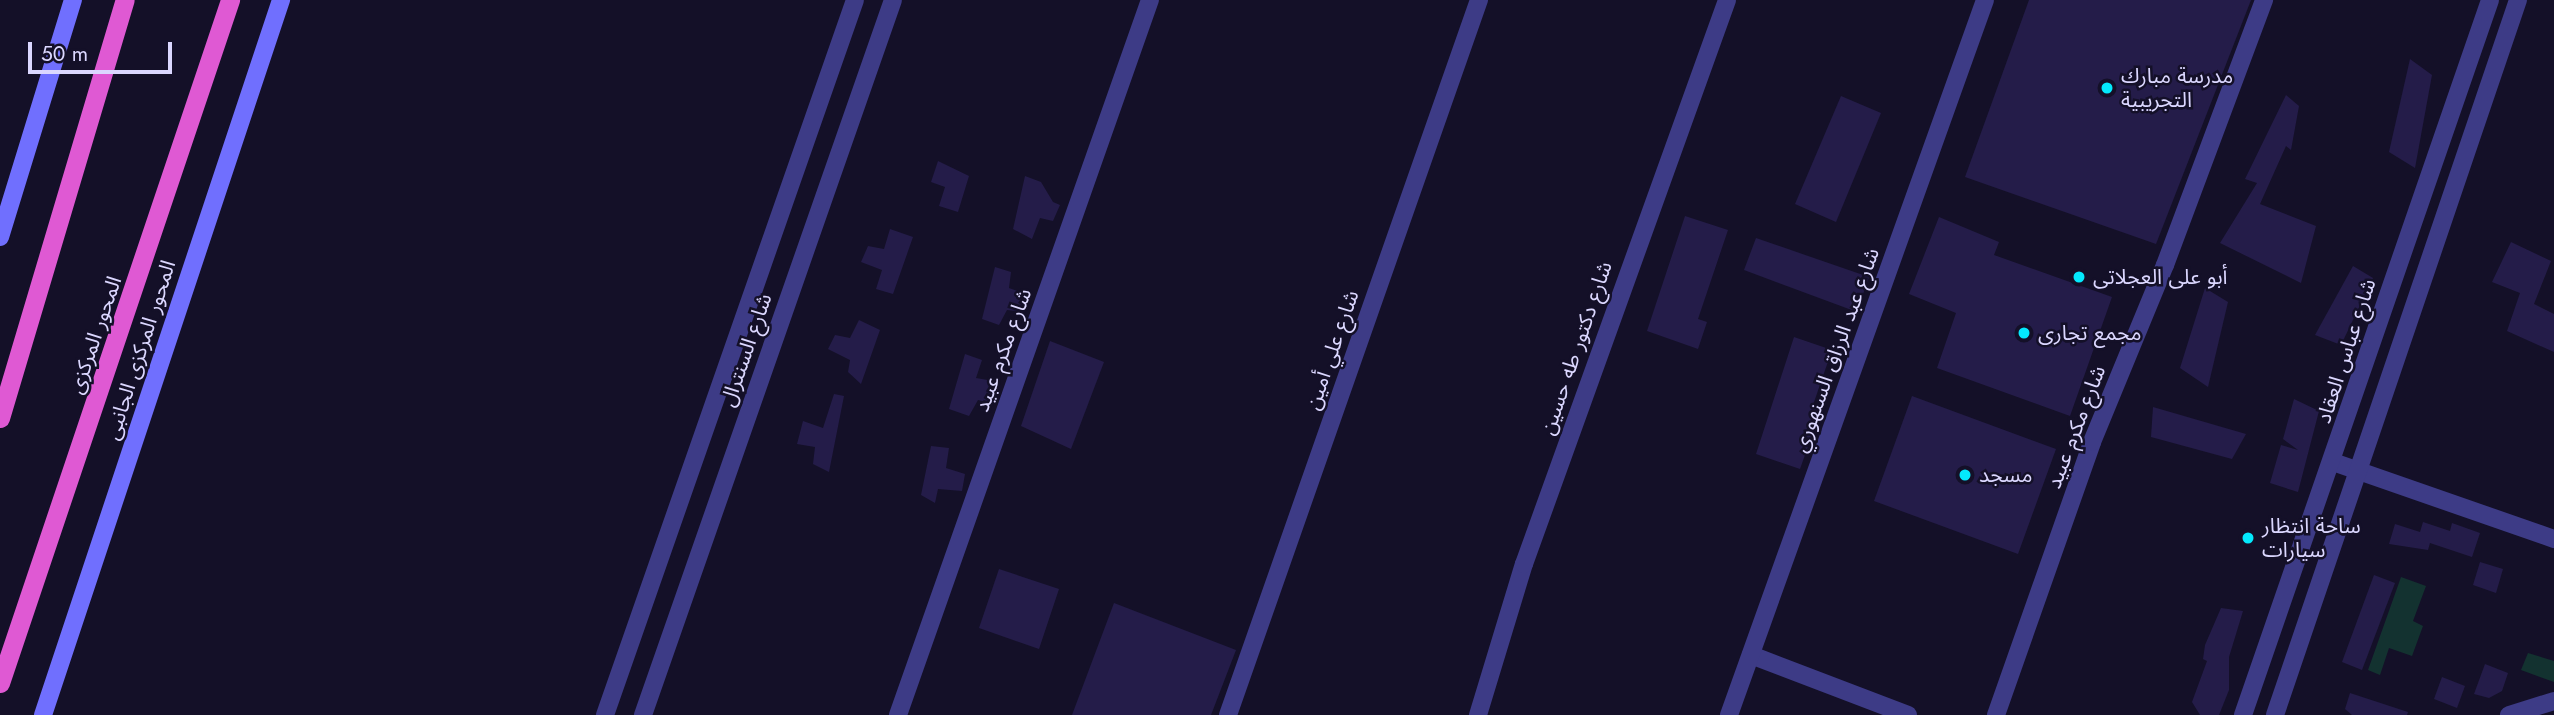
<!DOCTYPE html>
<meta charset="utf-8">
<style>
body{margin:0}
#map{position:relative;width:2554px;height:715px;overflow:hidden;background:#141028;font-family:Jost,"Noto Sans Arabic",sans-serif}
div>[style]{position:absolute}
.green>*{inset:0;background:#133230}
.building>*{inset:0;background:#241c49}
.minor>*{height:18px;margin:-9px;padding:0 9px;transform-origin:9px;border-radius:9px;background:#3d3b86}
.tertiary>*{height:18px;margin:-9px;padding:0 9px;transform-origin:9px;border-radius:9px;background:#3d3b86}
.secondary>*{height:18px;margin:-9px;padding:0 9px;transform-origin:9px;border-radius:9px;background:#706ffe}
.trunk>*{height:19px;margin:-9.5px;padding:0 9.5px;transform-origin:9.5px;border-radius:9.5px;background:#df59d3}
.dots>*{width:19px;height:19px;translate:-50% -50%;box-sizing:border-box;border:4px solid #141028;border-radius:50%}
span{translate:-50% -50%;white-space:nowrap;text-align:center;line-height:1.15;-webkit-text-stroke:5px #141028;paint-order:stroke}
.poi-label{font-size:21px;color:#dbd7ff}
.left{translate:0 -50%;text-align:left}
.street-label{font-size:21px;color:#dbd7ff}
.scale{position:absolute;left:28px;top:42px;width:144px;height:32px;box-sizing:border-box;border:4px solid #dbd7ff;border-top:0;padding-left:9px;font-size:21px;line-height:24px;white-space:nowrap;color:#dbd7ff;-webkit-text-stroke:5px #141028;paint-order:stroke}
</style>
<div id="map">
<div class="green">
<i style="clip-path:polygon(2401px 577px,2426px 586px,2413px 621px,2423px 626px,2412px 656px,2389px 648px,2380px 675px,2368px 670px)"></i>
<i style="clip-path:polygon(2528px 653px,2554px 661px,2554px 682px,2521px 670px)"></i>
</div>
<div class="building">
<i style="clip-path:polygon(2029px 0,2251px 0,2156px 244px,1965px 177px)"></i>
<i style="clip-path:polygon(2410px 59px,2432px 75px,2415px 168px,2389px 152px)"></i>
<i style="clip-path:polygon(2286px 95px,2299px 106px,2291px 150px,2286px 146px,2260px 204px,2316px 226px,2301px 283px,2220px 243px,2257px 183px,2245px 179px)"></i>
<i style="clip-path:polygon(1841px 96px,1881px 113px,1836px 222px,1795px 204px)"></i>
<i style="clip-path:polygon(938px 161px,969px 176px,958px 212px,939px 206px,945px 187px,931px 182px)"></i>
<i style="clip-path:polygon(1025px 176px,1041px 182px,1053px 202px,1060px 205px,1053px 221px,1040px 218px,1032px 239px,1013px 229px)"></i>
<i style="clip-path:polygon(1685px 216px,1728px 230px,1698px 319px,1707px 322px,1698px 349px,1647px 331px)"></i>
<i style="clip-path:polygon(1939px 217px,1999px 242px,1994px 255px,2112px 297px,2070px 416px,1937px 368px,1956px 313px,1909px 294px)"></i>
<i style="clip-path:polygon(890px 229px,913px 237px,893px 294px,876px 289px,882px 270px,861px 262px,868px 246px,884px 249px)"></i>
<i style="clip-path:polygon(1756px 238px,1869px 277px,1857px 312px,1744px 270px)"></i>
<i style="clip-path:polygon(2511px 242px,2551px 261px,2534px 304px,2554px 314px,2554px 352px,2507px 331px,2520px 293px,2492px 282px)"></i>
<i style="clip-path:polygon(2353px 266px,2373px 278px,2341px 345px,2315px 335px)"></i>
<i style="clip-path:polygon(995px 267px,1011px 272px,1009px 288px,1031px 296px,1024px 312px,1007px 310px,999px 325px,982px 319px)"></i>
<i style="clip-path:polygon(2205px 288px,2228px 302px,2208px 387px,2180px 368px)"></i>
<i style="clip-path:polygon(859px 320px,880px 330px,861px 384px,848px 372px,850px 360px,828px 349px,835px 335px,850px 338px)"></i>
<i style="clip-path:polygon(1794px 337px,1832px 350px,1813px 405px,1822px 407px,1800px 469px,1756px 454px)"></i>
<i style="clip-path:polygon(1050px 341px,1104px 362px,1071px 449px,1021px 426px)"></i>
<i style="clip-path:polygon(965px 354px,982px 360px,976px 378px,999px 382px,990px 403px,978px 400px,969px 416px,949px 409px)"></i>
<i style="clip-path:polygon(834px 394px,844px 396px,829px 472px,813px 464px,815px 447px,797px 444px,803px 421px,823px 428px)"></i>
<i style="clip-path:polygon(1912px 396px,2056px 449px,2018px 554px,1874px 501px)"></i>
<i style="clip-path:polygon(2294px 399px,2319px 411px,2298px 492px,2270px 483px,2281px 445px,2298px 450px,2283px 439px)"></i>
<i style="clip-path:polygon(2153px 407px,2246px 434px,2232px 459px,2151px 437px)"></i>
<i style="clip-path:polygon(931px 446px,949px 448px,946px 468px,965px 474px,962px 491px,938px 489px,935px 503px,921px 495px)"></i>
<i style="clip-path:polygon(2423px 522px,2450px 531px,2452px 523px,2480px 533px,2472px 557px,2430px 543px,2428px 550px,2389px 544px,2395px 524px,2420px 532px)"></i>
<i style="clip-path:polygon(2480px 562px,2503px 569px,2496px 593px,2473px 585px)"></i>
<i style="clip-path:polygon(999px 569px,1059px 589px,1039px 649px,979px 628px)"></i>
<i style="clip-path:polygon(2374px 575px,2395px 583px,2362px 670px,2342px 662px)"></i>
<i style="clip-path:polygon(1114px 603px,1236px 650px,1211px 715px,1072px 715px)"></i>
<i style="clip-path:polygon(2221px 608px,2243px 611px,2229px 657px,2229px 690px,2219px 715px,2200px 715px,2192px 702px,2207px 661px,2203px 659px,2205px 645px)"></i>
<i style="clip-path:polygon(2485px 664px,2508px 673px,2502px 691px,2489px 698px,2474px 694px)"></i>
<i style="clip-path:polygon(2442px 677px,2465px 686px,2457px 708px,2434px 699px)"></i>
<i style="clip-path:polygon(2350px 693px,2408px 712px,2407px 715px,2352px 715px,2345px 709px)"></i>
</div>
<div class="minor">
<i style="left:2333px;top:462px;width:234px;rotate:19.2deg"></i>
<i style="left:1751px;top:655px;width:168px;rotate:20.9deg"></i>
<i style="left:898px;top:715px;width:758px;rotate:-70.59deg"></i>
<i style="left:1228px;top:715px;width:758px;rotate:-70.66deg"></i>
<i style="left:1478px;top:715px;width:158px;rotate:-73.1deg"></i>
<i style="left:1524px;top:564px;width:599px;rotate:-70.2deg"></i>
<i style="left:1729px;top:715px;width:759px;rotate:-70.3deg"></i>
<i style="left:1996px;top:715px;width:289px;rotate:-70.6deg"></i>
<i style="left:2092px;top:442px;width:191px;rotate:-67.6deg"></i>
<i style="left:2165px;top:265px;width:283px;rotate:-69.5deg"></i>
<i style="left:2243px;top:715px;width:756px;rotate:-70.94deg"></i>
<i style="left:2275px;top:715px;width:755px;rotate:-71.23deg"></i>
<i style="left:2509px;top:715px;width:47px;rotate:-17.3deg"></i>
</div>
<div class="tertiary">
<i style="left:605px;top:715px;width:757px;rotate:-70.73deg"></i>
<i style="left:643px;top:715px;width:757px;rotate:-70.73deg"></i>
</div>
<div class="secondary">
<i style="left:0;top:237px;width:248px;rotate:-72.9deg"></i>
<i style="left:43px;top:715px;width:754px;rotate:-71.59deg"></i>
</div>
<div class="trunk">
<i style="left:0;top:418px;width:436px;rotate:-73.4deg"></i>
<i style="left:0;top:683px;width:721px;rotate:-71.39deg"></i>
</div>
<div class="dots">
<i style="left:2107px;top:88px;background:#04e9fd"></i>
<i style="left:2079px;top:277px;background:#04e9fd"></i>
<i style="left:2024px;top:333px;background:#04e9fd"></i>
<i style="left:1965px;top:475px;background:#04e9fd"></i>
<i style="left:2248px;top:538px;background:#04e9fd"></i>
</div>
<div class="poi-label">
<span class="left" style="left:2121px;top:88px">مدرسة مبارك<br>التجريبية</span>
<span class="left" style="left:2093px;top:277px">أبو على العجلاتى</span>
<span class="left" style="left:2038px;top:333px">مجمع تجارى</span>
<span class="left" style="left:1979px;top:475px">مسجد</span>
<span class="left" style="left:2262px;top:538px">ساحة انتظار<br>سيارات</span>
</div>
<div class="street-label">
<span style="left:95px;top:335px;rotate:-71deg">المحور المركزى</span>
<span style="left:1576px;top:348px;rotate:-71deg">شارع دكتور طه حسين</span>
<span style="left:140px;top:350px;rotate:-72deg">المحور المركزى الجانبى</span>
<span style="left:746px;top:350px;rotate:-71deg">شارع السنترال</span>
<span style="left:1003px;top:350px;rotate:-70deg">شارع مكرم عبيد</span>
<span style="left:1332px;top:350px;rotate:-71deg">شارع علي أمين</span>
<span style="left:1836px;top:350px;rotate:-70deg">شارع عبد الرزاق السنهوري</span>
<span style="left:2346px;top:351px;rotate:-72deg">شارع عباس العقاد</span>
<span style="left:2076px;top:427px;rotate:-69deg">شارع مكرم عبيد</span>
</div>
<div class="scale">50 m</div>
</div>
